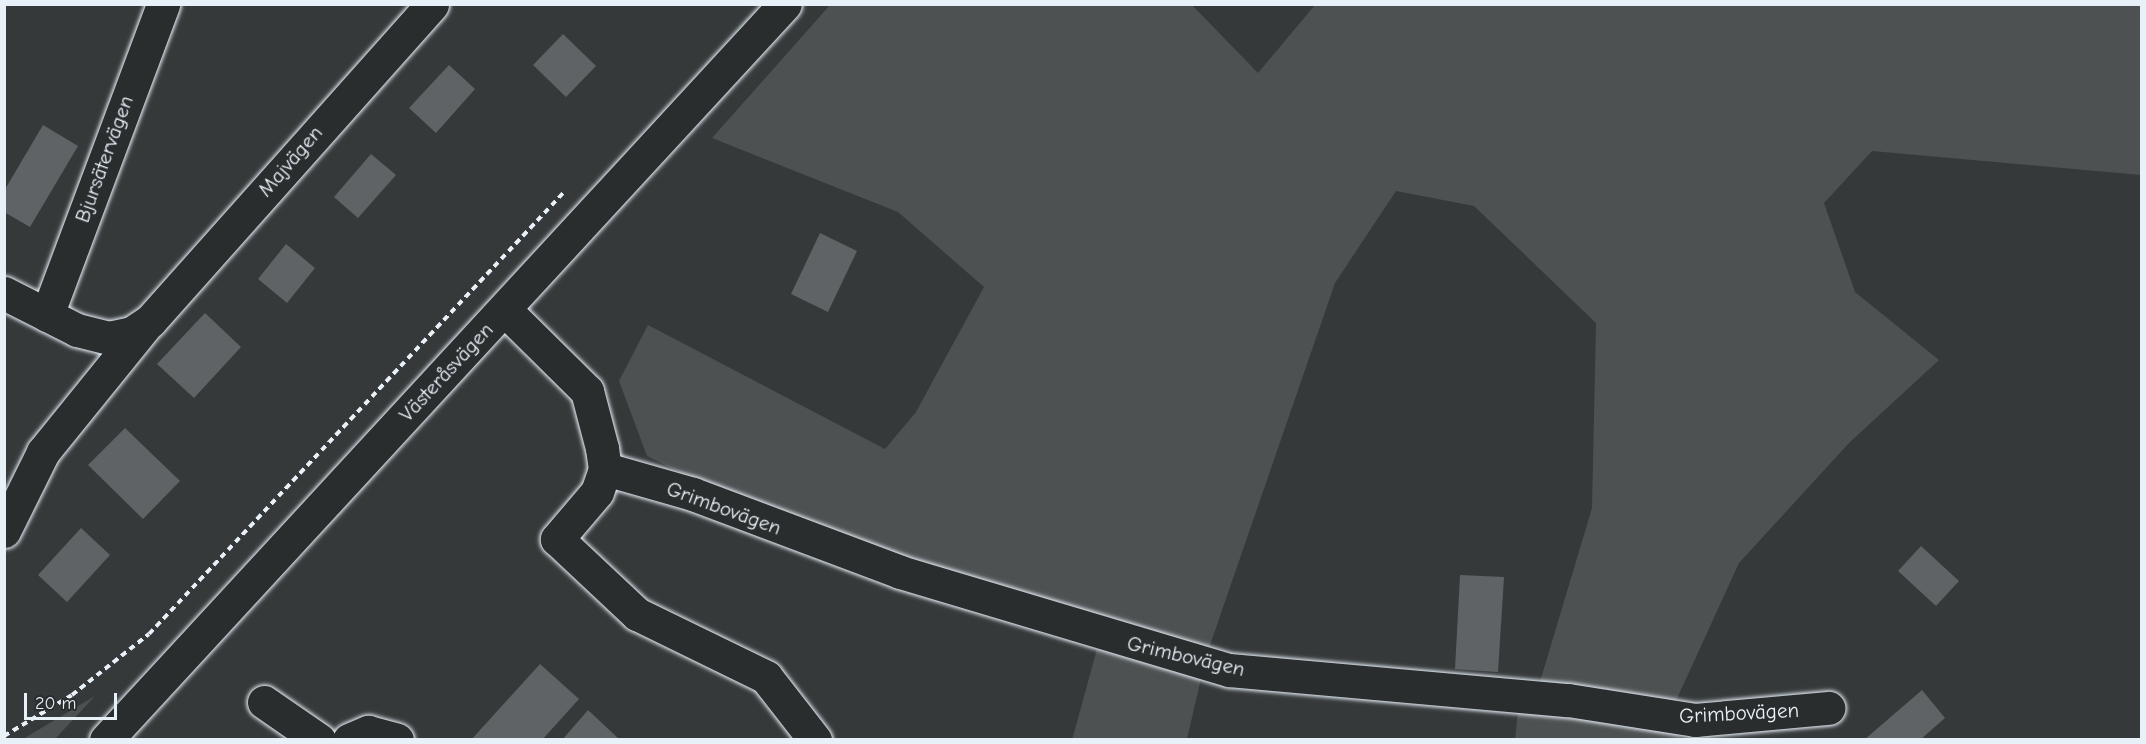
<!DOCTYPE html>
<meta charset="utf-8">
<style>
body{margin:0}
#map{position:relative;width:2146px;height:744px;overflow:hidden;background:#35393a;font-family:"Comic Neue",sans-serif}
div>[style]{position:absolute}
.green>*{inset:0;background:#4d5152}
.building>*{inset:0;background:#5f6365}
.path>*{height:4px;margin-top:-2px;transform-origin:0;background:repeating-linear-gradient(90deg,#e8f1f8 0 6px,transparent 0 10.5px)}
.roads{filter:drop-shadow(0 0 2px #e8f1f8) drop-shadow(0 0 2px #e8f1f8)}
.minor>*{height:33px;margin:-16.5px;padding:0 16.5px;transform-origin:16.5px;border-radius:16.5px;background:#2a2d2e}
span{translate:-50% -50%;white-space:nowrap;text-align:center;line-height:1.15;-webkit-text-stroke:4.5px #2a2d2e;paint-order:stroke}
.street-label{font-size:21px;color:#e8f1f8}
.frame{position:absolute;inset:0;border:6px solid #e8f1f8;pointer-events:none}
.scale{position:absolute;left:24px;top:693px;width:93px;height:27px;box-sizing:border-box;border:3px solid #e8f1f8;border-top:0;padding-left:8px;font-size:18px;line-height:21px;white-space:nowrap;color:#e8f1f8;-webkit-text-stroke:4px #2a2d2e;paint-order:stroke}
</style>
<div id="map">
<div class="green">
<i style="clip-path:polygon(830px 5px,1192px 5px,1258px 73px,1315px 5px,2141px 5px,2141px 175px,1872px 151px,1824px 203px,1855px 292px,1939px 360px,1849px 443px,1739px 563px,1674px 705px,1539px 685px,1592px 508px,1596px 323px,1474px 206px,1396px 191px,1335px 283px,1209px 648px,1087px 624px,728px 496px,647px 456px,619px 381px,648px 325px,885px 449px,916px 412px,984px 287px,898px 212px,712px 138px)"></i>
<i style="clip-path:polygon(1097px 649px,1203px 670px,1187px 739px,1072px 740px)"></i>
<i style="clip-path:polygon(95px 696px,55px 739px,23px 739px)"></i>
<i style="clip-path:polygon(1518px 711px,1663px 722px,1682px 739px,1515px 740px)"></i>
</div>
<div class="building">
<i style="clip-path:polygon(563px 34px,596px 66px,566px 97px,533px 65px)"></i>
<i style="clip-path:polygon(449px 65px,475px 89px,436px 133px,409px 108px)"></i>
<i style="clip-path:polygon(43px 125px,78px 146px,30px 227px,4px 212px,4px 191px)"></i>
<i style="clip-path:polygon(371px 154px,396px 175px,358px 218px,334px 197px)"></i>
<i style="clip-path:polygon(820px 233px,857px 251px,828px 312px,791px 294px)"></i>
<i style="clip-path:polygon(286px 244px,315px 268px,287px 303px,258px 279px)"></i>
<i style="clip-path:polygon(205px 313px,241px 347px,194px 398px,157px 364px)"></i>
<i style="clip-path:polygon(125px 428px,180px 481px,143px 519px,88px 465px)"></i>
<i style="clip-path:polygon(81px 528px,110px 555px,67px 602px,38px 575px)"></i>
<i style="clip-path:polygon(1921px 546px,1959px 581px,1936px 606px,1898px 571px)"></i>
<i style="clip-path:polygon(1460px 575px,1504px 577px,1498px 672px,1455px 669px)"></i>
<i style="clip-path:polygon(540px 664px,579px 699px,542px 740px,471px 740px)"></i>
<i style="clip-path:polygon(1922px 690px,1945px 718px,1920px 740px,1864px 740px)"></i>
<i style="clip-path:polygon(588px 710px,620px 740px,562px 740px)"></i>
</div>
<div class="path">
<i style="left:4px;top:736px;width:79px;rotate:-31.1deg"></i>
<i style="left:72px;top:695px;width:98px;rotate:-38.4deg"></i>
<i style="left:149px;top:634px;width:606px;rotate:-46.8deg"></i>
</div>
<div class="roads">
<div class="minor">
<i style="left:4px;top:293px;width:82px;rotate:26.9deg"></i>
<i style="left:77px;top:330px;width:33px;rotate:14deg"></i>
<i style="left:109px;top:338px;width:24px;rotate:-12deg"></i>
<i style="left:132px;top:333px;width:22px;rotate:-34deg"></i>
<i style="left:150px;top:321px;width:424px;rotate:-48.3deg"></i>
<i style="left:504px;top:309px;width:117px;rotate:44.7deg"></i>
<i style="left:587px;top:391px;width:59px;rotate:75.3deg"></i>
<i style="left:602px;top:448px;width:21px;rotate:82deg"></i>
<i style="left:605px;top:469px;width:24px;rotate:109deg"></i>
<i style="left:597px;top:492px;width:62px;rotate:130.4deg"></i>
<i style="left:557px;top:539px;width:110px;rotate:43.2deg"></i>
<i style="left:637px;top:614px;width:144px;rotate:26deg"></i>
<i style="left:766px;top:677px;width:80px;rotate:52.1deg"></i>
<i style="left:47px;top:315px;width:332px;rotate:-69.5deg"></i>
<i style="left:605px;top:469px;width:91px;rotate:15.9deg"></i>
<i style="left:693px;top:494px;width:221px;rotate:20.6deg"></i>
<i style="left:900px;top:572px;width:343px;rotate:16.6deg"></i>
<i style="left:1229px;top:670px;width:340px;rotate:5.1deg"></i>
<i style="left:1568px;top:700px;width:129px;rotate:8.9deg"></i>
<i style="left:1695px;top:720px;width:134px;rotate:-5.2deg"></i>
<i style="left:4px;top:531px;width:88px;rotate:-63.7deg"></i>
<i style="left:43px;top:452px;width:164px;rotate:-51deg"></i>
<i style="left:264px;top:702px;width:67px;rotate:34.6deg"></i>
<i style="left:106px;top:740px;width:1001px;rotate:-47.31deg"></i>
<i style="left:349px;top:740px;width:21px;rotate:-23deg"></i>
<i style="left:368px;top:732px;width:30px;rotate:15deg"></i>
</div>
</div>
<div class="street-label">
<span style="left:104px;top:159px;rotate:-70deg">Bjursätervägen</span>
<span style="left:290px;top:161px;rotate:-49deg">Majvägen</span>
<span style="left:446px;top:372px;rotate:-47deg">Västeråsvägen</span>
<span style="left:724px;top:508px;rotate:20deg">Grimbovägen</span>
<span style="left:1186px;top:656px;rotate:13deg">Grimbovägen</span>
<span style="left:1739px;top:713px;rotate:-3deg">Grimbovägen</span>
</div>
<div class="frame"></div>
<div class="scale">20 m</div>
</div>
